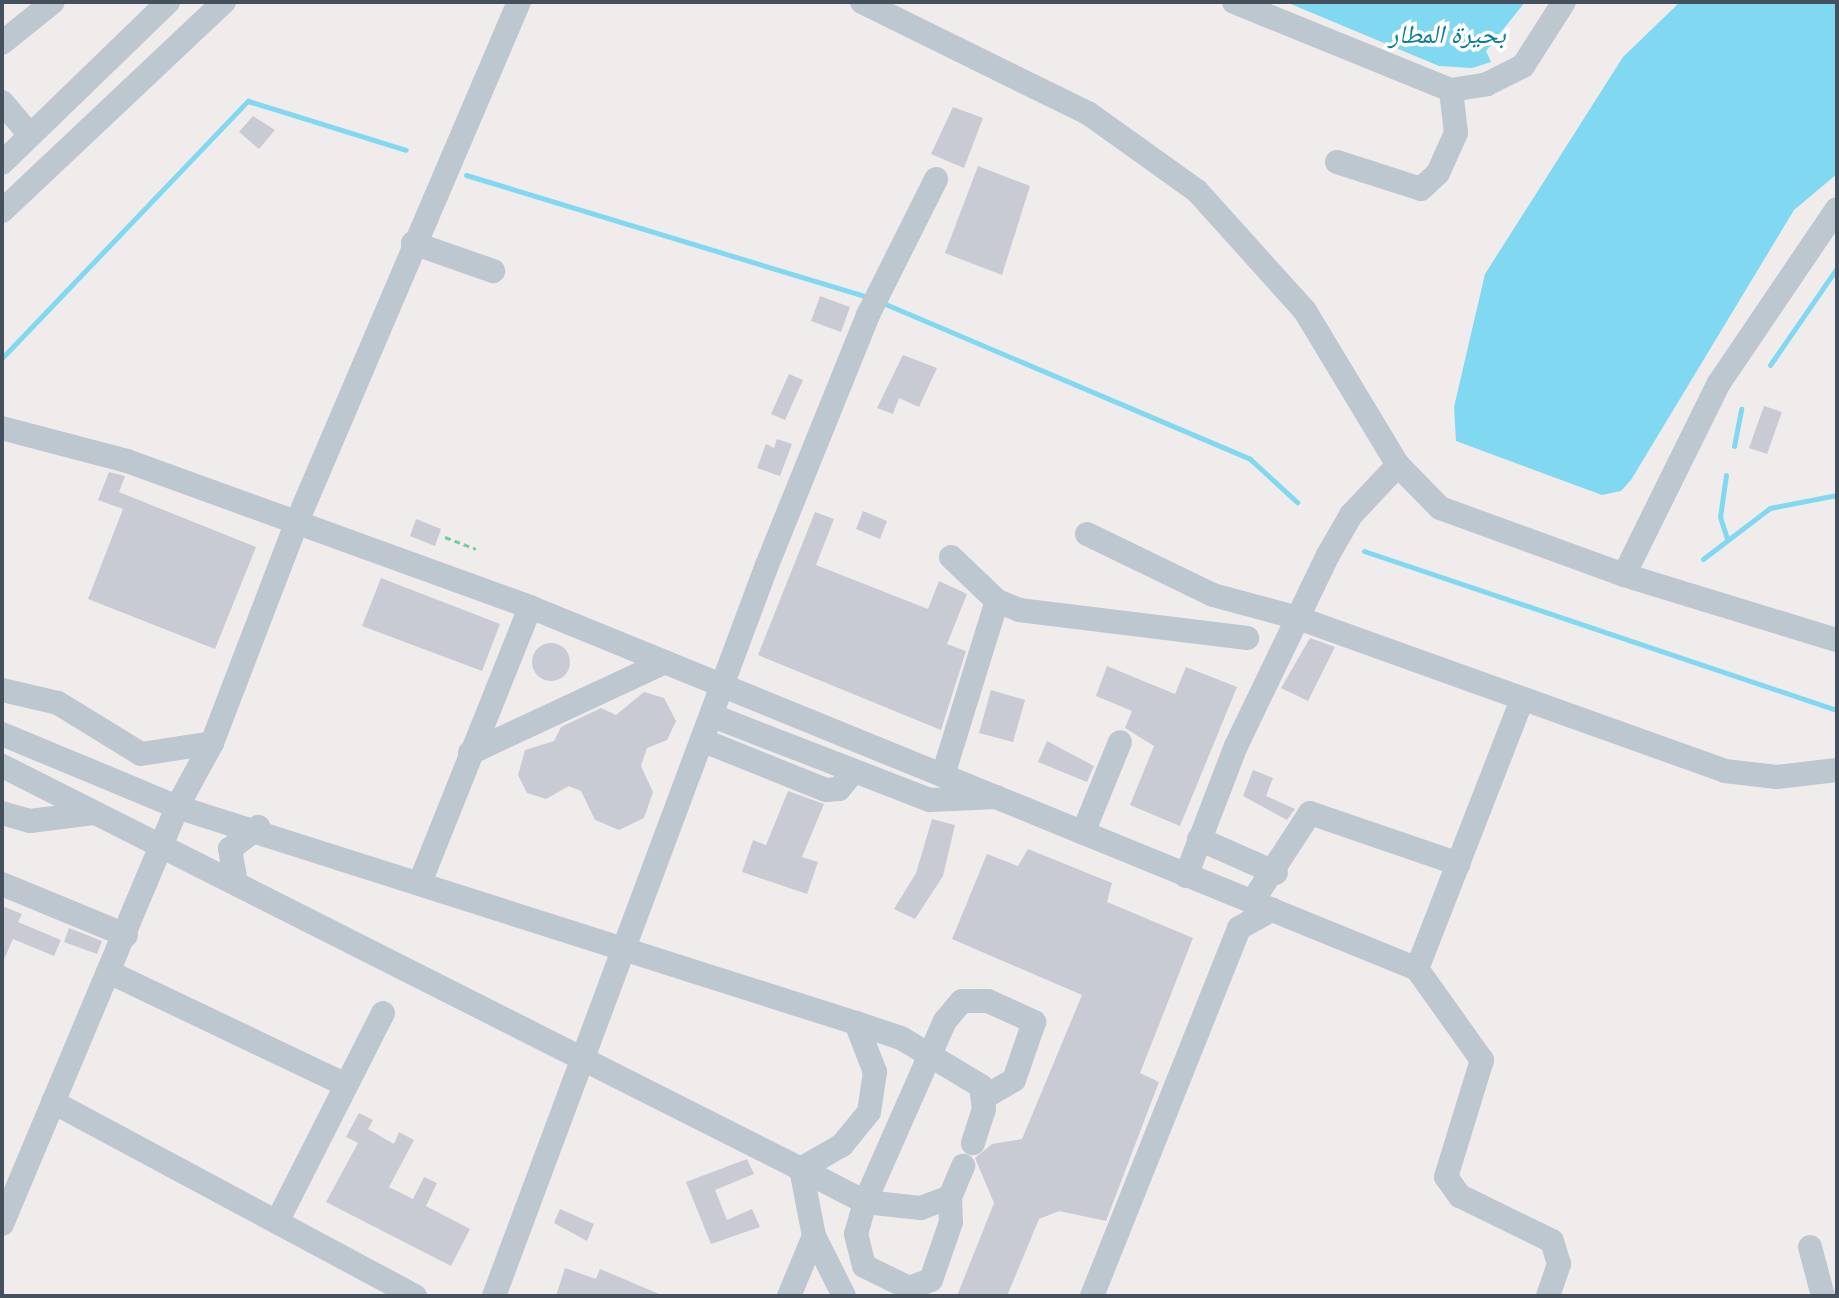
<!DOCTYPE html>
<meta charset="utf-8">
<style>
body{margin:0}
#map{position:relative;width:1839px;height:1298px;overflow:hidden;background:#f0ecec;font-family:"Noto Sans","Noto Naskh Arabic",sans-serif}
div>[style]{position:absolute}
.water>*{inset:0;background:#81d8f1}
.stream>*{height:5px;margin:-2.5px;padding:0 2.5px;transform-origin:2.5px;border-radius:2.5px;background:#81d8f1}
.building>*{inset:0;background:#c8cbd3}
.round{border-radius:50%}
.path>*{height:3px;margin-top:-1.5px;transform-origin:0;background:repeating-linear-gradient(90deg,#6dd1a1 0 6px,transparent 0 10px)}
.minor>*{height:24px;margin:-12px;padding:0 12px;transform-origin:12px;border-radius:12px;background:#bcc7d0}
span{translate:-50% -50%;white-space:nowrap;text-align:center;line-height:1.15;-webkit-text-stroke:7px #fff;paint-order:stroke}
.water-label{font-size:26px;color:#057c9e;font-style:italic}
.frame{position:absolute;inset:0;border:4px solid #44505b;pointer-events:none}
</style>
<div id="map">
<div class="water">
<i style="clip-path:polygon(1286px 2px,1525px 2px,1486px 51px,1491px 62px,1472px 68px,1439px 66px)"></i>
<i style="clip-path:polygon(1680px 2px,1837px 2px,1837px 174px,1794px 210px,1631px 480px,1621px 491px,1602px 495px,1456px 441px,1454px 407px,1485px 274px,1623px 57px)"></i>
</div>
<div class="stream">
<i style="left:466px;top:175px;width:423px;rotate:16.9deg"></i>
<i style="left:883px;top:303px;width:399px;rotate:23deg"></i>
<i style="left:1250px;top:459px;width:64px;rotate:42.5deg"></i>
<i style="left:2px;top:358px;width:356px;rotate:-46.3deg"></i>
<i style="left:248px;top:101px;width:165px;rotate:17.2deg"></i>
<i style="left:1770px;top:365px;width:118px;rotate:-55.4deg"></i>
<i style="left:1734px;top:446px;width:38px;rotate:-79deg"></i>
<i style="left:1726px;top:475px;width:42px;rotate:98.1deg"></i>
<i style="left:1720px;top:517px;width:23px;rotate:72deg"></i>
<i style="left:1364px;top:551px;width:499px;rotate:18.6deg"></i>
<i style="left:1703px;top:559px;width:84px;rotate:-37.3deg"></i>
<i style="left:1770px;top:508px;width:68px;rotate:-11deg"></i>
</div>
<div class="building">
<i style="clip-path:polygon(953px 107px,983px 118px,964px 168px,931px 154px)"></i>
<i style="clip-path:polygon(253px 116px,275px 130px,259px 149px,239px 132px)"></i>
<i style="clip-path:polygon(978px 166px,1030px 186px,1002px 275px,945px 253px)"></i>
<i style="clip-path:polygon(820px 296px,850px 307px,841px 332px,811px 321px)"></i>
<i style="clip-path:polygon(903px 355px,937px 368px,919px 407px,899px 398px,893px 414px,877px 408px)"></i>
<i style="clip-path:polygon(789px 374px,803px 380px,785px 420px,771px 414px)"></i>
<i style="clip-path:polygon(1764px 406px,1782px 412px,1767px 454px,1749px 448px)"></i>
<i style="clip-path:polygon(777px 439px,792px 444px,780px 476px,757px 468px,766px 444px,774px 448px)"></i>
<i style="clip-path:polygon(109px 472px,125px 476px,119px 492px,256px 547px,215px 649px,88px 599px,123px 509px,98px 500px)"></i>
<i style="clip-path:polygon(863px 511px,887px 521px,880px 539px,856px 529px)"></i>
<i style="clip-path:polygon(815px 512px,834px 519px,816px 565px,928px 609px,939px 581px,967px 594px,947px 644px,966px 651px,941px 730px,758px 655px)"></i>
<i style="clip-path:polygon(416px 519px,441px 529px,435px 546px,410px 536px)"></i>
<i style="clip-path:polygon(381px 578px,500px 624px,482px 671px,362px 626px)"></i>
<i style="clip-path:polygon(1310px 638px,1335px 647px,1308px 701px,1281px 688px)"></i>
<i class="round" style="left:532px;top:643px;width:38px;height:38px"></i>
<i style="clip-path:polygon(1107px 666px,1175px 694px,1186px 667px,1237px 687px,1180px 826px,1130px 805px,1154px 746px,1125px 728px,1132px 711px,1096px 696px)"></i>
<i style="clip-path:polygon(991px 690px,1025px 700px,1013px 742px,979px 733px)"></i>
<i style="clip-path:polygon(644px 692px,664px 698px,676px 721px,667px 740px,647px 748px,641px 766px,653px 792px,644px 818px,619px 830px,595px 820px,581px 791px,569px 786px,546px 799px,527px 793px,518px 775px,525px 750px,554px 741px,561px 727px,601px 708px,616px 715px)"></i>
<i style="clip-path:polygon(1047px 741px,1094px 766px,1087px 782px,1038px 762px)"></i>
<i style="clip-path:polygon(1253px 770px,1273px 778px,1266px 796px,1295px 809px,1287px 820px,1243px 796px)"></i>
<i style="clip-path:polygon(788px 791px,824px 804px,802px 857px,818px 862px,807px 894px,742px 872px,753px 840px,766px 845px)"></i>
<i style="clip-path:polygon(932px 819px,955px 825px,943px 876px,915px 919px,894px 909px,916px 873px)"></i>
<i style="clip-path:polygon(1028px 849px,1112px 883px,1107px 902px,1193px 938px,1140px 1073px,1159px 1082px,1106px 1221px,1059px 1211px,1039px 1219px,1007px 1296px,957px 1296px,994px 1203px,975px 1158px,992px 1144px,1022px 1139px,1082px 995px,952px 939px,987px 854px,1018px 866px)"></i>
<i style="clip-path:polygon(2px 906px,22px 914px,18px 922px,61px 940px,54px 956px,13px 939px,2px 964px)"></i>
<i style="clip-path:polygon(69px 928px,102px 941px,97px 954px,64px 942px)"></i>
<i style="clip-path:polygon(359px 1113px,373px 1120px,368px 1129px,394px 1144px,399px 1132px,414px 1140px,389px 1187px,413px 1199px,424px 1177px,437px 1183px,426px 1206px,470px 1229px,451px 1266px,326px 1202px,358px 1143px,346px 1137px)"></i>
<i style="clip-path:polygon(747px 1159px,754px 1174px,715px 1190px,727px 1220px,752px 1209px,760px 1227px,711px 1244px,686px 1182px)"></i>
<i style="clip-path:polygon(560px 1209px,594px 1224px,587px 1241px,554px 1223px)"></i>
<i style="clip-path:polygon(565px 1268px,596px 1279px,600px 1269px,664px 1296px,556px 1296px)"></i>
</div>
<div class="path">
<i style="left:445px;top:537px;width:33px;rotate:21deg"></i>
</div>
<div class="minor">
<i style="left:862px;top:2px;width:252px;rotate:26.2deg"></i>
<i style="left:1088px;top:113px;width:134px;rotate:35.6deg"></i>
<i style="left:1197px;top:191px;width:161px;rotate:48deg"></i>
<i style="left:1305px;top:311px;width:180px;rotate:58.9deg"></i>
<i style="left:1398px;top:465px;width:60px;rotate:45.7deg"></i>
<i style="left:1440px;top:508px;width:196px;rotate:20deg"></i>
<i style="left:1624px;top:575px;width:223px;rotate:17deg"></i>
<i style="left:1234px;top:2px;width:234px;rotate:22.1deg"></i>
<i style="left:1451px;top:90px;width:36px;rotate:-9deg"></i>
<i style="left:1487px;top:84px;width:40px;rotate:-26.6deg"></i>
<i style="left:1523px;top:66px;width:76px;rotate:-57.4deg"></i>
<i style="left:2px;top:43px;width:65px;rotate:-38.8deg"></i>
<i style="left:2px;top:102px;width:43px;rotate:49.7deg"></i>
<i style="left:1337px;top:162px;width:88px;rotate:17.8deg"></i>
<i style="left:1421px;top:189px;width:23px;rotate:-43deg"></i>
<i style="left:1438px;top:173px;width:44px;rotate:-65.8deg"></i>
<i style="left:1456px;top:133px;width:43px;rotate:-96.6deg"></i>
<i style="left:2px;top:163px;width:231px;rotate:-44.1deg"></i>
<i style="left:2px;top:211px;width:305px;rotate:-43.3deg"></i>
<i style="left:413px;top:243px;width:85px;rotate:19.3deg"></i>
<i style="left:2px;top:428px;width:129px;rotate:14.8deg"></i>
<i style="left:127px;top:461px;width:429px;rotate:19.9deg"></i>
<i style="left:530px;top:607px;width:958px;rotate:22.2deg"></i>
<i style="left:1417px;top:969px;width:112px;rotate:54.5deg"></i>
<i style="left:1482px;top:1060px;width:122px;rotate:107.1deg"></i>
<i style="left:1446px;top:1177px;width:24px;rotate:54deg"></i>
<i style="left:1460px;top:1196px;width:102px;rotate:26.1deg"></i>
<i style="left:1552px;top:1241px;width:24px;rotate:73deg"></i>
<i style="left:1559px;top:1264px;width:34px;rotate:109deg"></i>
<i style="left:1087px;top:534px;width:140px;rotate:25.8deg"></i>
<i style="left:1213px;top:595px;width:88px;rotate:15.1deg"></i>
<i style="left:1298px;top:618px;width:454px;rotate:19.7deg"></i>
<i style="left:1725px;top:771px;width:52px;rotate:6.6deg"></i>
<i style="left:1777px;top:777px;width:60px;rotate:-6.7deg"></i>
<i style="left:951px;top:557px;width:64px;rotate:43.7deg"></i>
<i style="left:997px;top:601px;width:24px;rotate:22deg"></i>
<i style="left:1019px;top:610px;width:230px;rotate:7deg"></i>
<i style="left:1624px;top:575px;width:214px;rotate:-63.7deg"></i>
<i style="left:1719px;top:383px;width:210px;rotate:-55.9deg"></i>
<i style="left:2px;top:690px;width:57px;rotate:13.1deg"></i>
<i style="left:58px;top:703px;width:97px;rotate:31.6deg"></i>
<i style="left:141px;top:754px;width:72px;rotate:-8.8deg"></i>
<i style="left:713px;top:716px;width:233px;rotate:21.2deg"></i>
<i style="left:930px;top:800px;width:67px;rotate:-2.6deg"></i>
<i style="left:2px;top:734px;width:190px;rotate:22.6deg"></i>
<i style="left:177px;top:807px;width:713px;rotate:17.65deg"></i>
<i style="left:856px;top:1023px;width:53px;rotate:68.8deg"></i>
<i style="left:875px;top:1072px;width:40px;rotate:98.5deg"></i>
<i style="left:869px;top:1112px;width:43px;rotate:129.3deg"></i>
<i style="left:842px;top:1145px;width:48px;rotate:149.7deg"></i>
<i style="left:801px;top:1169px;width:895px;rotate:-153.23deg"></i>
<i style="left:704px;top:741px;width:131px;rotate:21.9deg"></i>
<i style="left:826px;top:790px;width:13px;rotate:-4deg"></i>
<i style="left:839px;top:789px;width:23px;rotate:-50deg"></i>
<i style="left:470px;top:753px;width:215px;rotate:-25deg"></i>
<i style="left:943px;top:775px;width:182px;rotate:-72.8deg"></i>
<i style="left:2px;top:813px;width:29px;rotate:16deg"></i>
<i style="left:30px;top:821px;width:64px;rotate:-7.2deg"></i>
<i style="left:1083px;top:833px;width:98px;rotate:-67.9deg"></i>
<i style="left:1199px;top:839px;width:84px;rotate:23.8deg"></i>
<i style="left:1186px;top:876px;width:139px;rotate:-69deg"></i>
<i style="left:1236px;top:746px;width:212px;rotate:-64.3deg"></i>
<i style="left:1328px;top:555px;width:46px;rotate:-60.1deg"></i>
<i style="left:1351px;top:515px;width:69px;rotate:-46.8deg"></i>
<i style="left:421px;top:880px;width:294px;rotate:-68.2deg"></i>
<i style="left:236px;top:883px;width:35px;rotate:-100deg"></i>
<i style="left:230px;top:849px;width:36px;rotate:-38deg"></i>
<i style="left:2px;top:884px;width:134px;rotate:22.4deg"></i>
<i style="left:1252px;top:902px;width:106px;rotate:-56.9deg"></i>
<i style="left:1310px;top:813px;width:157px;rotate:18.9deg"></i>
<i style="left:1417px;top:969px;width:287px;rotate:-68.7deg"></i>
<i style="left:111px;top:973px;width:260px;rotate:25.5deg"></i>
<i style="left:856px;top:1023px;width:47px;rotate:18.4deg"></i>
<i style="left:901px;top:1038px;width:93px;rotate:31deg"></i>
<i style="left:981px;top:1086px;width:23px;rotate:83deg"></i>
<i style="left:984px;top:1109px;width:36px;rotate:108deg"></i>
<i style="left:53px;top:1102px;width:411px;rotate:28.2deg"></i>
<i style="left:801px;top:1169px;width:72px;rotate:27.3deg"></i>
<i style="left:865px;top:1202px;width:56px;rotate:6.1deg"></i>
<i style="left:921px;top:1208px;width:31px;rotate:-21deg"></i>
<i style="left:950px;top:1197px;width:34px;rotate:-67deg"></i>
<i style="left:801px;top:1169px;width:68px;rotate:79deg"></i>
<i style="left:814px;top:1236px;width:67px;rotate:63.4deg"></i>
<i style="left:950px;top:1197px;width:25px;rotate:88deg"></i>
<i style="left:951px;top:1222px;width:61px;rotate:109deg"></i>
<i style="left:931px;top:1280px;width:23px;rotate:160deg"></i>
<i style="left:909px;top:1288px;width:50px;rotate:-153.9deg"></i>
<i style="left:864px;top:1266px;width:33px;rotate:-104deg"></i>
<i style="left:856px;top:1234px;width:33px;rotate:-74deg"></i>
<i style="left:865px;top:1202px;width:198px;rotate:-66.2deg"></i>
<i style="left:945px;top:1021px;width:26px;rotate:-50deg"></i>
<i style="left:962px;top:1001px;width:26px"></i>
<i style="left:988px;top:1001px;width:51px;rotate:24.5deg"></i>
<i style="left:1034px;top:1022px;width:61px;rotate:109deg"></i>
<i style="left:1014px;top:1080px;width:34px;rotate:150deg"></i>
<i style="left:278px;top:1220px;width:232px;rotate:-63.1deg"></i>
<i style="left:2px;top:1224px;width:452px;rotate:-67.2deg"></i>
<i style="left:177px;top:807px;width:73px;rotate:-61.3deg"></i>
<i style="left:212px;top:743px;width:235px;rotate:-69deg"></i>
<i style="left:296px;top:524px;width:568px;rotate:-66.87deg"></i>
<i style="left:1810px;top:1247px;width:51px;rotate:75.1deg"></i>
<i style="left:494px;top:1296px;width:780px;rotate:-69.52deg"></i>
<i style="left:767px;top:565px;width:270px;rotate:-68deg"></i>
<i style="left:868px;top:315px;width:152px;rotate:-63.4deg"></i>
<i style="left:789px;top:1296px;width:65px;rotate:-67.4deg"></i>
<i style="left:1092px;top:1296px;width:396px;rotate:-68.2deg"></i>
<i style="left:1239px;top:928px;width:38px;rotate:-29deg"></i>
</div>
<div class="water-label">
<span style="left:1447px;top:34px">بحيرة المطار</span>
</div>
<div class="frame"></div>
</div>
